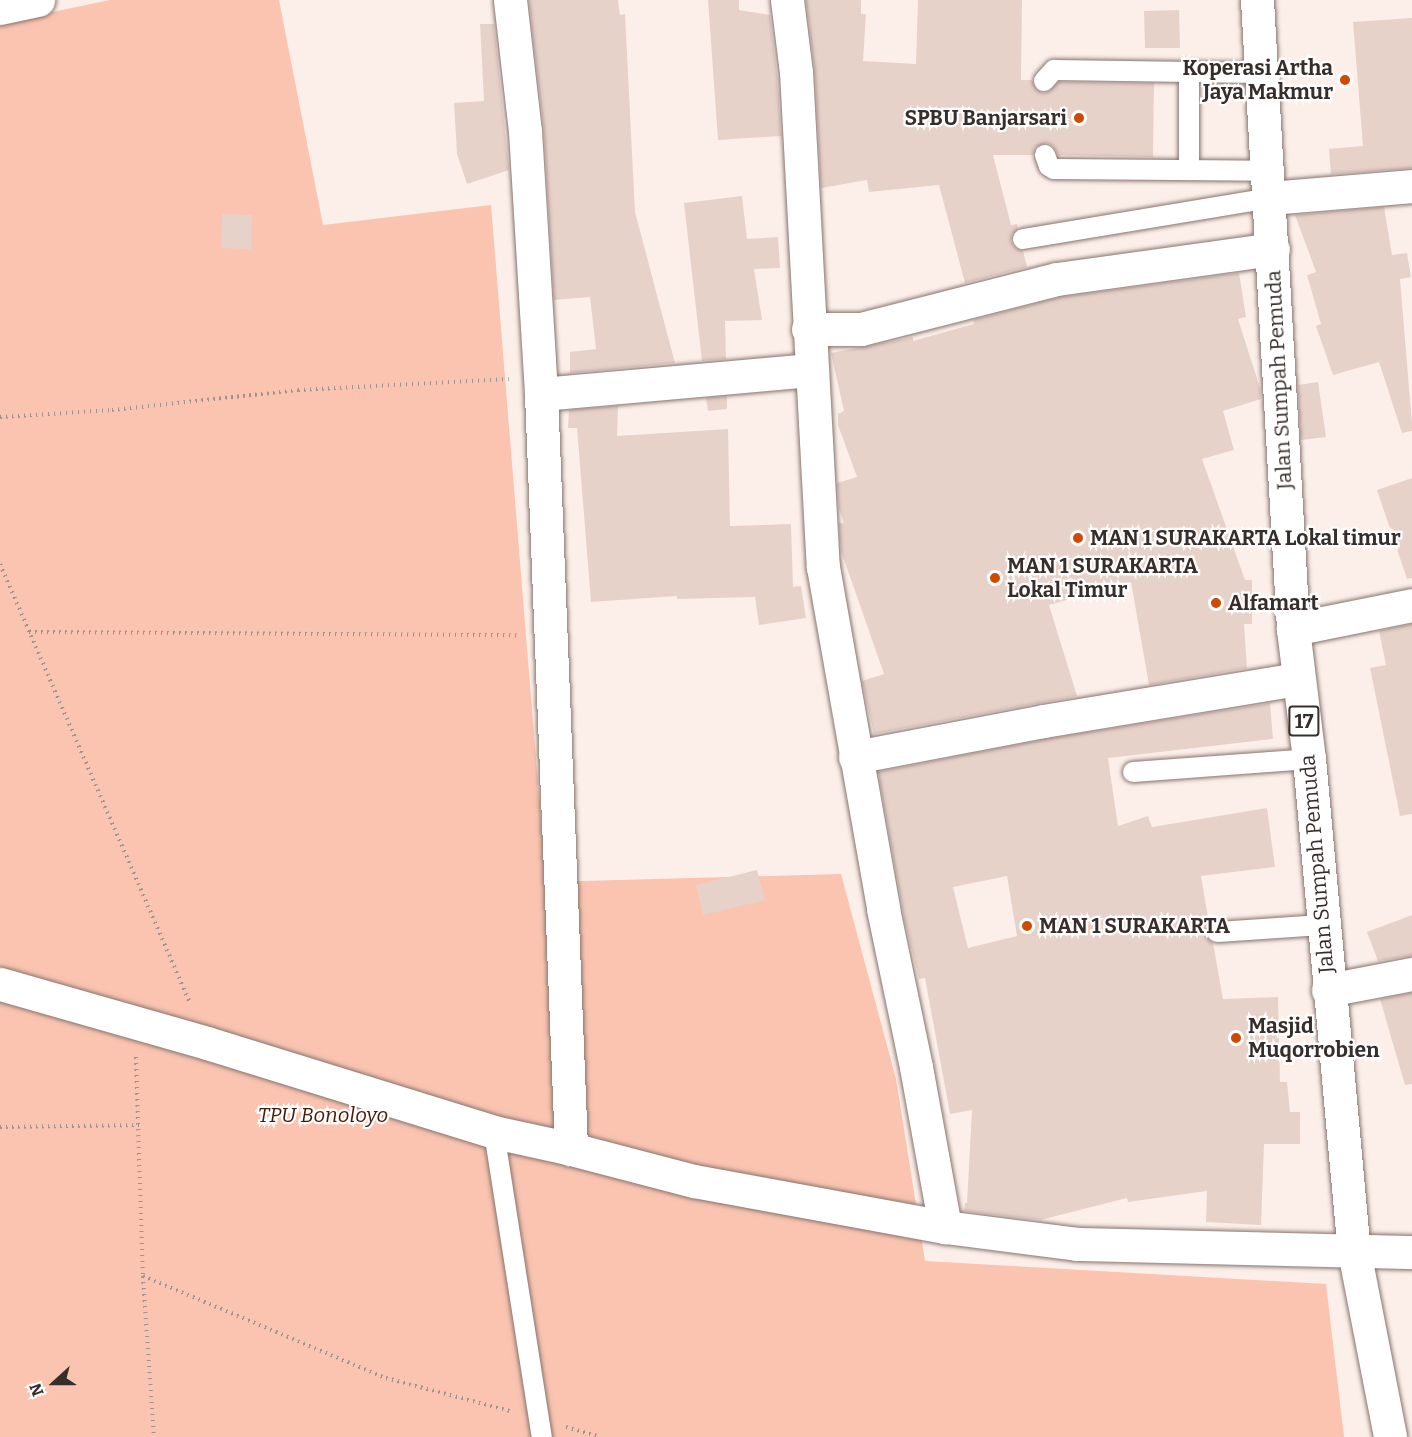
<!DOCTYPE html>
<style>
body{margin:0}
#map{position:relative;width:1412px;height:1437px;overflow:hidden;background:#fcefea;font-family:Bitter,serif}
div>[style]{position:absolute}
.green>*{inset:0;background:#fac4b1}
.building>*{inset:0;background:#e7d2ca}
.path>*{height:4px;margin-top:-2px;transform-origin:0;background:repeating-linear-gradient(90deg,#9e938f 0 1.5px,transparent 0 6px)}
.roads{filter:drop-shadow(0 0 2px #87746d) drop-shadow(0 0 2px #87746d)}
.service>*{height:20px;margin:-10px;padding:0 10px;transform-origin:10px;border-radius:10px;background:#fff}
.minor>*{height:33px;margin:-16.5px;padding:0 16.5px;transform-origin:16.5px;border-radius:16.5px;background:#fff}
.trunk>*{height:33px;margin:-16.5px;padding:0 16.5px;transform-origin:16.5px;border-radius:16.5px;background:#fff}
.dots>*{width:16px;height:16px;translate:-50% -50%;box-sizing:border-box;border:3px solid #fff;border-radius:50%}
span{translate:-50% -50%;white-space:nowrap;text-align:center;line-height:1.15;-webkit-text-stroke:4.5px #fff;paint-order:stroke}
.shield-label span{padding:2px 4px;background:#fff;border:2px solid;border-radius:4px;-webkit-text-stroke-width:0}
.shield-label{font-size:20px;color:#372e2b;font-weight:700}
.poi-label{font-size:21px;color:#372e2b;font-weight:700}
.right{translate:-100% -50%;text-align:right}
.left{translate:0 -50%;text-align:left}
.street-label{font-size:21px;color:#372e2b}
.park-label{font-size:21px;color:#471b09;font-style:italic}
.north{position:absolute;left:24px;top:1353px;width:60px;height:60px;-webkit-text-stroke:4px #fff;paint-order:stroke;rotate:249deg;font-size:16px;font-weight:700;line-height:24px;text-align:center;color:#372e2b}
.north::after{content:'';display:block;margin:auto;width:21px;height:27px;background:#372e2b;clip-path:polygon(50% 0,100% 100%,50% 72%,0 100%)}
</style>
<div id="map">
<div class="green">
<i style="clip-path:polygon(110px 0,279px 0,323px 225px,491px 205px,546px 882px,841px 874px,896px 1079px,925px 1261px,1326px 1284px,1344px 1437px,0 1437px,0 23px)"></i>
</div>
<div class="building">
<i style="clip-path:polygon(529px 0,618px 0,620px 15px,625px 14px,635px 212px,675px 363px,570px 373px,570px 352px,596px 349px,590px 297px,554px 300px,544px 130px)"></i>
<i style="clip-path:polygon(708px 0,739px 0,739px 10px,770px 15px,777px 74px,781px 136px,718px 140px)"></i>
<i style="clip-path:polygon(806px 0,861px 0,861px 14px,866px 14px,863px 61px,916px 64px,918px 0,1022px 0,1021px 80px,1032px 80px,1036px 89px,1042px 93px,1048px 92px,1059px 82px,1154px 83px,1153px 157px,1058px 155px,1053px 146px,1047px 143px,1036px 147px,1033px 155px,993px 155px,1011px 225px,1017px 224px,1018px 229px,1012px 234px,1011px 242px,1014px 247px,1023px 251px,1027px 267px,965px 283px,939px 185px,869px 192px,867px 180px,821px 188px,815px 71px)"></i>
<i style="clip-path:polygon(1179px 10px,1180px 48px,1145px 48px,1144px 11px)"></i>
<i style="clip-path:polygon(1412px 18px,1412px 168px,1331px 174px,1329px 149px,1363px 146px,1353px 22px)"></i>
<i style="clip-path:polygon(480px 24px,494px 24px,509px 170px,467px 184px,457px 154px,454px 103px,484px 101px)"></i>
<i style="clip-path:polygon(742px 196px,747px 239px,778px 237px,780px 268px,754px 269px,762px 320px,725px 321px,726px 359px,702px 361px,684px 203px)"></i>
<i style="clip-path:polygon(1384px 207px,1392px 255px,1407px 253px,1411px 277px,1400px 279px,1412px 424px,1412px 431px,1402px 433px,1379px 362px,1333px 375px,1316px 326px,1321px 324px,1307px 275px,1316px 272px,1295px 215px)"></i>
<i style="clip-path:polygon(222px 214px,252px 215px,251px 249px,221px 248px)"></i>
<i style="clip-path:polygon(1239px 273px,1246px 317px,1238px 319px,1260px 388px,1261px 399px,1223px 411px,1234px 450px,1202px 459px,1245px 580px,1252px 580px,1252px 624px,1244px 624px,1247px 668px,1149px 685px,1131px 582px,1049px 605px,1077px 696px,874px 734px,862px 681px,884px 674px,841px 551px,839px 523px,844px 523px,839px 509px,837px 483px,857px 477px,838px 425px,838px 414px,844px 411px,831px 353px,913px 337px,913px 341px,974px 324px,973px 320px,1061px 297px)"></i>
<i style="clip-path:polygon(1318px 382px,1326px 437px,1301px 440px,1298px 385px)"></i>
<i style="clip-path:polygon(727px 396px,727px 409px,708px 411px,706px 398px)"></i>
<i style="clip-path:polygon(618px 406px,617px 436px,728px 429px,730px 526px,791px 524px,793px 587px,801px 586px,806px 618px,759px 625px,755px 597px,677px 599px,677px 596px,591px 602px,577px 428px,568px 428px,569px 410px)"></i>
<i style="clip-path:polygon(1412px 478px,1412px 578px,1407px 579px,1377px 490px)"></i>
<i style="clip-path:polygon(1412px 624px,1412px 814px,1400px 816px,1370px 668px,1386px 665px,1379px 631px)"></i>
<i style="clip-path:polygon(evenodd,1270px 703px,1273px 739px,1108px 758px,1118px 826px,1148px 816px,1152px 827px,1267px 808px,1275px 867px,1201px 876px,1209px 923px,1205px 933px,1213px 943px,1223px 999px,1278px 997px,1280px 1082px,1287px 1082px,1290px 1112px,1300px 1112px,1300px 1144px,1264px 1144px,1261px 1225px,1206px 1222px,1207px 1191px,1128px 1202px,1127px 1198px,1040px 1220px,964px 1211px,965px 1203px,967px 1203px,972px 1110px,950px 1114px,925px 978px,919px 979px,905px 922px,878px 772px,1046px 739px,1270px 703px,1007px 876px,1017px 936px,968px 948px,953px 887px,1007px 876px)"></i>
<i style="clip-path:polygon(757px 870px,765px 900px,703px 915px,696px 885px)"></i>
<i style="clip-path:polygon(1412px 915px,1412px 956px,1378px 961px,1367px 932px)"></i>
<i style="clip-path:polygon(1412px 993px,1412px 1084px,1405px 1085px,1380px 999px)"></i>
</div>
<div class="path">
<i style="left:0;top:417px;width:112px;rotate:-3.6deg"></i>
<i style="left:112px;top:410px;width:187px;rotate:-6.1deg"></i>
<i style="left:298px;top:390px;width:211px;rotate:-3deg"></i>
<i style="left:0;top:564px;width:479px;rotate:66.6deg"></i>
<i style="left:29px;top:632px;width:488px;rotate:0.4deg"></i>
<i style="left:136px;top:1057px;width:219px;rotate:88.2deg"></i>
<i style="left:143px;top:1276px;width:161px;rotate:86.1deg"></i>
<i style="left:0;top:1127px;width:139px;rotate:-0.8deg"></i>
<i style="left:143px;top:1276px;width:264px;rotate:22.8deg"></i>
<i style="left:386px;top:1378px;width:128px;rotate:14.9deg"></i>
<i style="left:566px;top:1427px;width:35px;rotate:16deg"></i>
</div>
<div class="roads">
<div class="service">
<i style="left:1189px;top:71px;width:99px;rotate:90deg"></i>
<i style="left:1044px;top:81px;width:15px;rotate:-48deg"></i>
<i style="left:1054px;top:70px;width:207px;rotate:0.8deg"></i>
<i style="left:1045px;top:155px;width:12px;rotate:70deg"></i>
<i style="left:1049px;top:166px;width:6px;rotate:31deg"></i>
<i style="left:1054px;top:169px;width:214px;rotate:0.5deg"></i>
<i style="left:1023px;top:239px;width:250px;rotate:-9.4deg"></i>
<i style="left:1133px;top:772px;width:176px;rotate:-4.2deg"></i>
<i style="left:1217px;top:932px;width:106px;rotate:-3.8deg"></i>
<i style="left:494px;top:1132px;width:309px;rotate:81.1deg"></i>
</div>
<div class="minor">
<i style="left:510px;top:0;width:132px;rotate:83.5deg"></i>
<i style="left:525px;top:131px;width:263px;rotate:86.5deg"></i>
<i style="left:541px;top:394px;width:756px;rotate:87.72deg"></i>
<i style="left:787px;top:0;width:73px;rotate:82.9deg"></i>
<i style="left:796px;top:72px;width:496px;rotate:86.9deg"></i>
<i style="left:823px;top:567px;width:347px;rotate:80deg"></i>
<i style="left:883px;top:909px;width:161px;rotate:78.2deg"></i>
<i style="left:916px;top:1067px;width:163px;rotate:79.7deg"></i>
<i style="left:0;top:8px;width:39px;rotate:-12deg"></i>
<i style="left:1270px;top:198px;width:143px;rotate:-4.8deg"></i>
<i style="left:808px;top:329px;width:53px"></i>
<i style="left:861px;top:329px;width:202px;rotate:-14.3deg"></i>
<i style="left:1057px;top:279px;width:218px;rotate:-7.9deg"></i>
<i style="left:541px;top:394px;width:271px;rotate:-5.1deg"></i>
<i style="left:1293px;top:629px;width:121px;rotate:-11.4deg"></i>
<i style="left:855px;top:757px;width:191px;rotate:-10.8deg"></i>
<i style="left:1043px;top:721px;width:258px;rotate:-9.4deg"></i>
<i style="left:0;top:984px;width:215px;rotate:15.9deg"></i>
<i style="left:207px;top:1043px;width:300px;rotate:17.2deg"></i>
<i style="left:494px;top:1132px;width:79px;rotate:12.4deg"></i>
<i style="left:571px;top:1149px;width:127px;rotate:14.6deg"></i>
<i style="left:694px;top:1181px;width:255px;rotate:10.4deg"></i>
<i style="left:945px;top:1227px;width:133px;rotate:7.3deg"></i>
<i style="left:1077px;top:1244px;width:335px;rotate:1.4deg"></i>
<i style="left:1328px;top:990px;width:86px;rotate:-10.8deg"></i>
</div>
<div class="trunk">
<i style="left:1257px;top:0;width:630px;rotate:86.72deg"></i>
<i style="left:1293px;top:629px;width:131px;rotate:83deg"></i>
<i style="left:1309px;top:759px;width:494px;rotate:84.8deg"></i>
<i style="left:1354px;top:1251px;width:189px;rotate:79deg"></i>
</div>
</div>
<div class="dots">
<i style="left:1345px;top:80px;background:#cf4a00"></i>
<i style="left:1079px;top:118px;background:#cf4a00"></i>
<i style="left:1078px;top:538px;background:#cf4a00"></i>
<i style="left:995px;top:578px;background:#cf4a00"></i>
<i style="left:1216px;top:603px;background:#cf4a00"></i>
<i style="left:1027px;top:926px;background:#cf4a00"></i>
<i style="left:1236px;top:1038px;background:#cf4a00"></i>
</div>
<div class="shield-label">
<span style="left:1304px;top:721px">17</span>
</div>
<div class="poi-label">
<span class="right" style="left:1333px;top:80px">Koperasi Artha<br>Jaya Makmur</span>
<span class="right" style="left:1067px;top:118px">SPBU Banjarsari</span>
<span class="left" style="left:1090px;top:538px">MAN 1 SURAKARTA Lokal timur</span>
<span class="left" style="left:1007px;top:578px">MAN 1 SURAKARTA<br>Lokal Timur</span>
<span class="left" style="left:1228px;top:603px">Alfamart</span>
<span class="left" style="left:1039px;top:926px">MAN 1 SURAKARTA</span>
<span class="left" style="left:1248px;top:1038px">Masjid<br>Muqorrobien</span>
</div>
<div class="street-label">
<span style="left:1279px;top:380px;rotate:-93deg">Jalan Sumpah Pemuda</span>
<span style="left:1317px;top:864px;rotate:-95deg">Jalan Sumpah Pemuda</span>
</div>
<div class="park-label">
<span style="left:323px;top:1115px">TPU Bonoloyo</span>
</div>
<div class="north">N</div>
</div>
